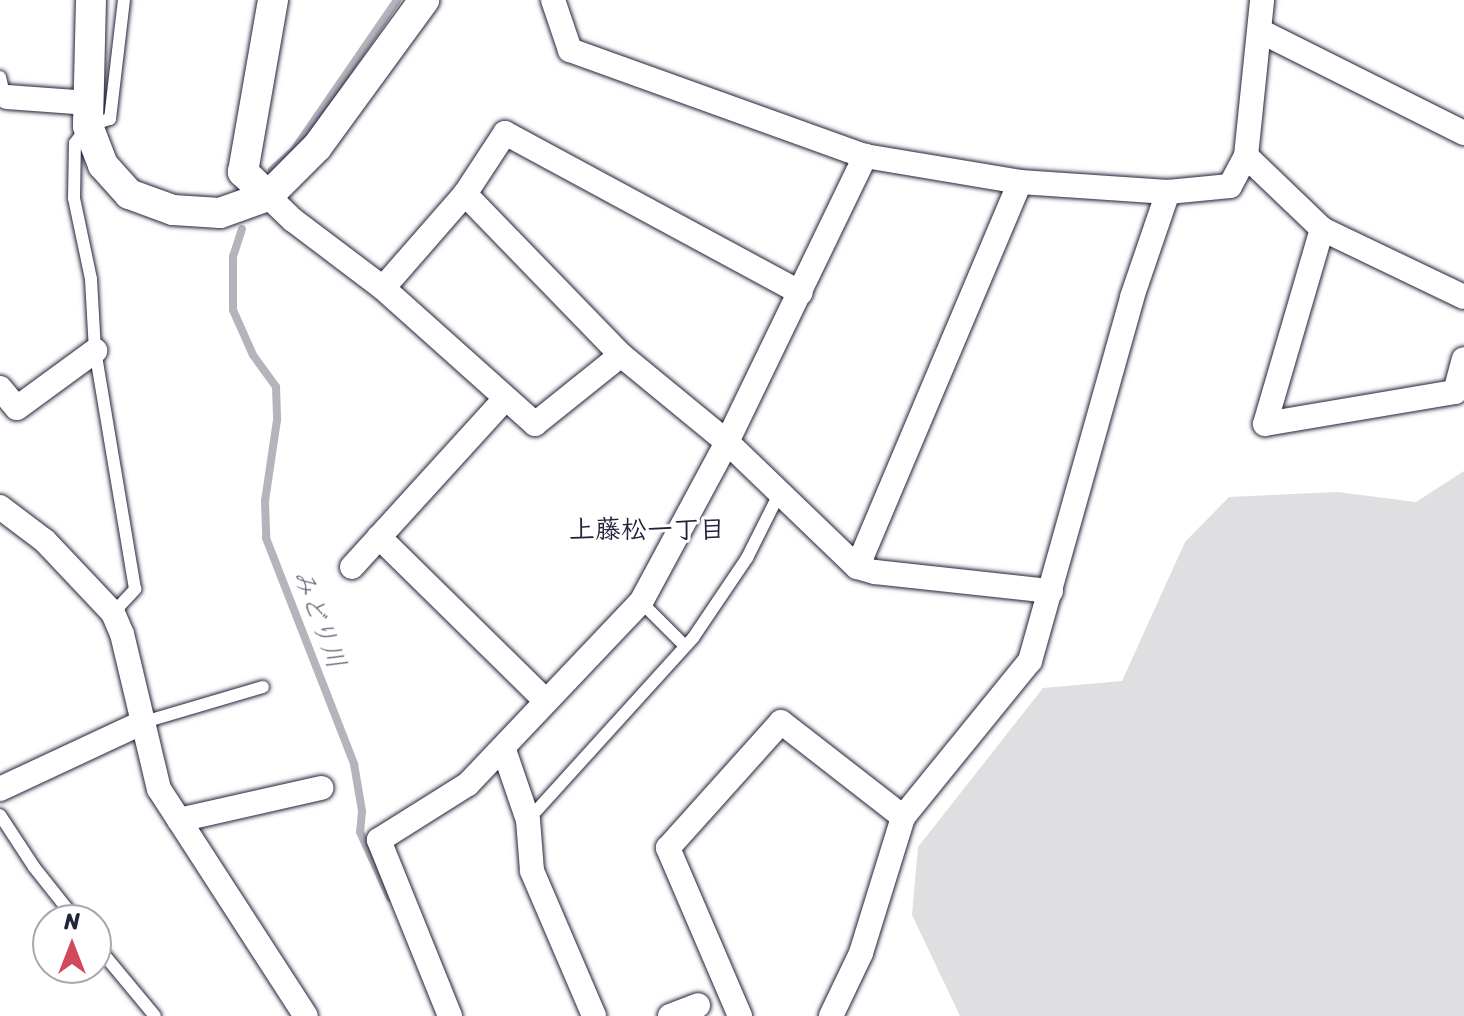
<!DOCTYPE html>
<meta charset="utf-8">
<style>
body{margin:0}
#map{position:relative;width:1464px;height:1016px;overflow:hidden;background:#fff;font-family:Sriracha,"Klee One",sans-serif}
div>[style]{position:absolute}
.green>*{inset:0;background:#dfdfe2}
.stream>*{height:8px;margin:-4px;padding:0 4px;transform-origin:4px;border-radius:4px;background:#b4b4bc}
.roads{filter:drop-shadow(0 0 2px #22223b) drop-shadow(0 0 2px #22223b)}
.service>*{height:12px;margin:-6px;padding:0 6px;transform-origin:6px;border-radius:6px;background:#fff}
.minor>*{height:24px;margin:-12px;padding:0 12px;transform-origin:12px;border-radius:12px;background:#fff}
.tertiary>*{height:30px;margin:-15px;padding:0 15px;transform-origin:15px;border-radius:15px;background:#fff}
span{translate:-50% -50%;white-space:nowrap;text-align:center;line-height:1.15;-webkit-text-stroke:6px #fff;paint-order:stroke}
.neighbourhood-label{font-size:26px;color:#22223b;font-weight:700}
.water-label{font-size:26px;color:#5c5c6f;font-style:italic}
.north{position:absolute;left:32px;top:904px;width:80px;height:80px;box-sizing:border-box;background:#fff;border:2px solid #a7a7b1;border-radius:50%;rotate:0deg;font-size:22px;font-weight:700;line-height:32px;text-align:center;color:#22223b}
.north::after{content:'';display:block;margin:auto;width:28px;height:36px;background:#d1495b;clip-path:polygon(50% 0,100% 100%,50% 72%,0 100%)}
</style>
<div id="map">
<div class="green">
<i style="clip-path:polygon(1464px 471px,1464px 1016px,960px 1016px,912px 915px,918px 847px,1043px 688px,1122px 681px,1185px 542px,1229px 497px,1337px 492px,1416px 502px)"></i>
</div>
<div class="stream">
<i style="left:272px;top:170px;width:30px;rotate:-42deg"></i>
<i style="left:294px;top:150px;width:182px;rotate:-55.5deg"></i>
<i style="left:242px;top:229px;width:29px;rotate:108deg"></i>
<i style="left:233px;top:257px;width:53px;rotate:90deg"></i>
<i style="left:233px;top:310px;width:49px;rotate:66deg"></i>
<i style="left:253px;top:355px;width:39px;rotate:54deg"></i>
<i style="left:276px;top:387px;width:33px;rotate:88deg"></i>
<i style="left:277px;top:420px;width:82px;rotate:98.4deg"></i>
<i style="left:265px;top:501px;width:37px;rotate:88deg"></i>
<i style="left:266px;top:538px;width:243px;rotate:68.7deg"></i>
<i style="left:354px;top:764px;width:48px;rotate:80.3deg"></i>
<i style="left:362px;top:811px;width:21px;rotate:95deg"></i>
<i style="left:360px;top:832px;width:72px;rotate:65.6deg"></i>
</div>
<div class="roads">
<div class="service">
<i style="left:0;top:77px;width:23px;rotate:77deg"></i>
<i style="left:641px;top:602px;width:62px;rotate:45deg"></i>
<i style="left:113px;top:613px;width:33px;rotate:-47deg"></i>
<i style="left:135px;top:589px;width:241px;rotate:-99.5deg"></i>
<i style="left:95px;top:351px;width:72px;rotate:-93.2deg"></i>
<i style="left:91px;top:279px;width:83px;rotate:-101.9deg"></i>
<i style="left:74px;top:198px;width:55px;rotate:-89deg"></i>
<i style="left:75px;top:143px;width:21px;rotate:-53deg"></i>
<i style="left:88px;top:126px;width:23px;rotate:-18deg"></i>
<i style="left:110px;top:119px;width:120px;rotate:-83.3deg"></i>
<i style="left:144px;top:722px;width:124px;rotate:-16.4deg"></i>
<i style="left:0;top:815px;width:62px;rotate:56.8deg"></i>
<i style="left:34px;top:867px;width:68px;rotate:51.6deg"></i>
<i style="left:528px;top:820px;width:246px;rotate:-47.8deg"></i>
<i style="left:693px;top:638px;width:97px;rotate:-56deg"></i>
<i style="left:747px;top:558px;width:72px;rotate:-63.4deg"></i>
<i style="left:96px;top:945px;width:92px;rotate:50.3deg"></i>
</div>
<div class="minor">
<i style="left:553px;top:0;width:53px;rotate:71.2deg"></i>
<i style="left:570px;top:50px;width:313px;rotate:19.8deg"></i>
<i style="left:865px;top:156px;width:157px;rotate:9.5deg"></i>
<i style="left:1020px;top:182px;width:148px;rotate:3.9deg"></i>
<i style="left:1168px;top:192px;width:62px;rotate:-5.5deg"></i>
<i style="left:1230px;top:186px;width:34px;rotate:-62deg"></i>
<i style="left:1246px;top:156px;width:157px;rotate:-84.1deg"></i>
<i style="left:1260px;top:31px;width:228px;rotate:26.6deg"></i>
<i style="left:7px;top:97px;width:82px;rotate:4.2deg"></i>
<i style="left:1246px;top:156px;width:105px;rotate:43.8deg"></i>
<i style="left:1322px;top:229px;width:157px;rotate:25.6deg"></i>
<i style="left:1020px;top:182px;width:418px;rotate:112.9deg"></i>
<i style="left:857px;top:567px;width:19px;rotate:16deg"></i>
<i style="left:875px;top:572px;width:177px;rotate:6.2deg"></i>
<i style="left:465px;top:194px;width:224px;rotate:45.9deg"></i>
<i style="left:268px;top:196px;width:35px;rotate:44deg"></i>
<i style="left:293px;top:220px;width:113px;rotate:37.1deg"></i>
<i style="left:383px;top:288px;width:204px;rotate:41.8deg"></i>
<i style="left:535px;top:424px;width:110px;rotate:-38.7deg"></i>
<i style="left:621px;top:355px;width:137px;rotate:39.4deg"></i>
<i style="left:727px;top:442px;width:180px;rotate:43.9deg"></i>
<i style="left:1322px;top:229px;width:203px;rotate:106.3deg"></i>
<i style="left:1265px;top:424px;width:193px;rotate:-9.6deg"></i>
<i style="left:1455px;top:392px;width:34px;rotate:-75deg"></i>
<i style="left:383px;top:288px;width:125px;rotate:-48.9deg"></i>
<i style="left:465px;top:194px;width:73px;rotate:-56.7deg"></i>
<i style="left:505px;top:133px;width:336px;rotate:28.4deg"></i>
<i style="left:0;top:388px;width:26px;rotate:50deg"></i>
<i style="left:17px;top:408px;width:97px;rotate:-36.2deg"></i>
<i style="left:0;top:507px;width:56px;rotate:37.1deg"></i>
<i style="left:45px;top:541px;width:99px;rotate:46.6deg"></i>
<i style="left:113px;top:613px;width:23px;rotate:67deg"></i>
<i style="left:122px;top:634px;width:159px;rotate:76.6deg"></i>
<i style="left:159px;top:789px;width:270px;rotate:57.1deg"></i>
<i style="left:379px;top:537px;width:234px;rotate:44.5deg"></i>
<i style="left:352px;top:567px;width:227px;rotate:-47.7deg"></i>
<i style="left:504px;top:750px;width:74px;rotate:71.1deg"></i>
<i style="left:528px;top:820px;width:51px;rotate:85.5deg"></i>
<i style="left:532px;top:871px;width:158px;rotate:66.8deg"></i>
<i style="left:0;top:789px;width:159px;rotate:-25deg"></i>
<i style="left:179px;top:820px;width:146px;rotate:-12.7deg"></i>
<i style="left:450px;top:1016px;width:190px;rotate:-112deg"></i>
<i style="left:379px;top:840px;width:105px;rotate:-32.2deg"></i>
<i style="left:468px;top:784px;width:251px;rotate:-46.5deg"></i>
<i style="left:641px;top:602px;width:182px;rotate:-61.7deg"></i>
<i style="left:727px;top:442px;width:318px;rotate:-64.2deg"></i>
<i style="left:670px;top:1016px;width:30px;rotate:-21deg"></i>
<i style="left:740px;top:1016px;width:183px;rotate:-113.2deg"></i>
<i style="left:668px;top:848px;width:169px;rotate:-48.1deg"></i>
<i style="left:781px;top:722px;width:155px;rotate:37.9deg"></i>
<i style="left:831px;top:1016px;width:70px;rotate:-64.5deg"></i>
<i style="left:861px;top:953px;width:142px;rotate:-72.8deg"></i>
<i style="left:903px;top:817px;width:201px;rotate:-50.9deg"></i>
<i style="left:1030px;top:661px;width:378px;rotate:-74.3deg"></i>
<i style="left:1132px;top:297px;width:111px;rotate:-71.1deg"></i>
</div>
<div class="tertiary">
<i style="left:91px;top:0;width:126px;rotate:91.4deg"></i>
<i style="left:88px;top:126px;width:42px;rotate:69deg"></i>
<i style="left:103px;top:165px;width:39px;rotate:48deg"></i>
<i style="left:129px;top:194px;width:47px;rotate:20deg"></i>
<i style="left:173px;top:210px;width:47px;rotate:3.7deg"></i>
<i style="left:220px;top:213px;width:51px;rotate:-19.5deg"></i>
<i style="left:268px;top:196px;width:69px;rotate:-45deg"></i>
<i style="left:317px;top:147px;width:182px;rotate:-53.9deg"></i>
<i style="left:268px;top:196px;width:35px;rotate:-136deg"></i>
<i style="left:243px;top:172px;width:175px;rotate:-80.1deg"></i>
</div>
</div>
<div class="neighbourhood-label">
<span style="left:647px;top:530px">上藤松一丁目</span>
</div>
<div class="water-label">
<span style="left:319px;top:619px;rotate:69deg">みどり川</span>
</div>
<div class="north">N</div>
</div>
